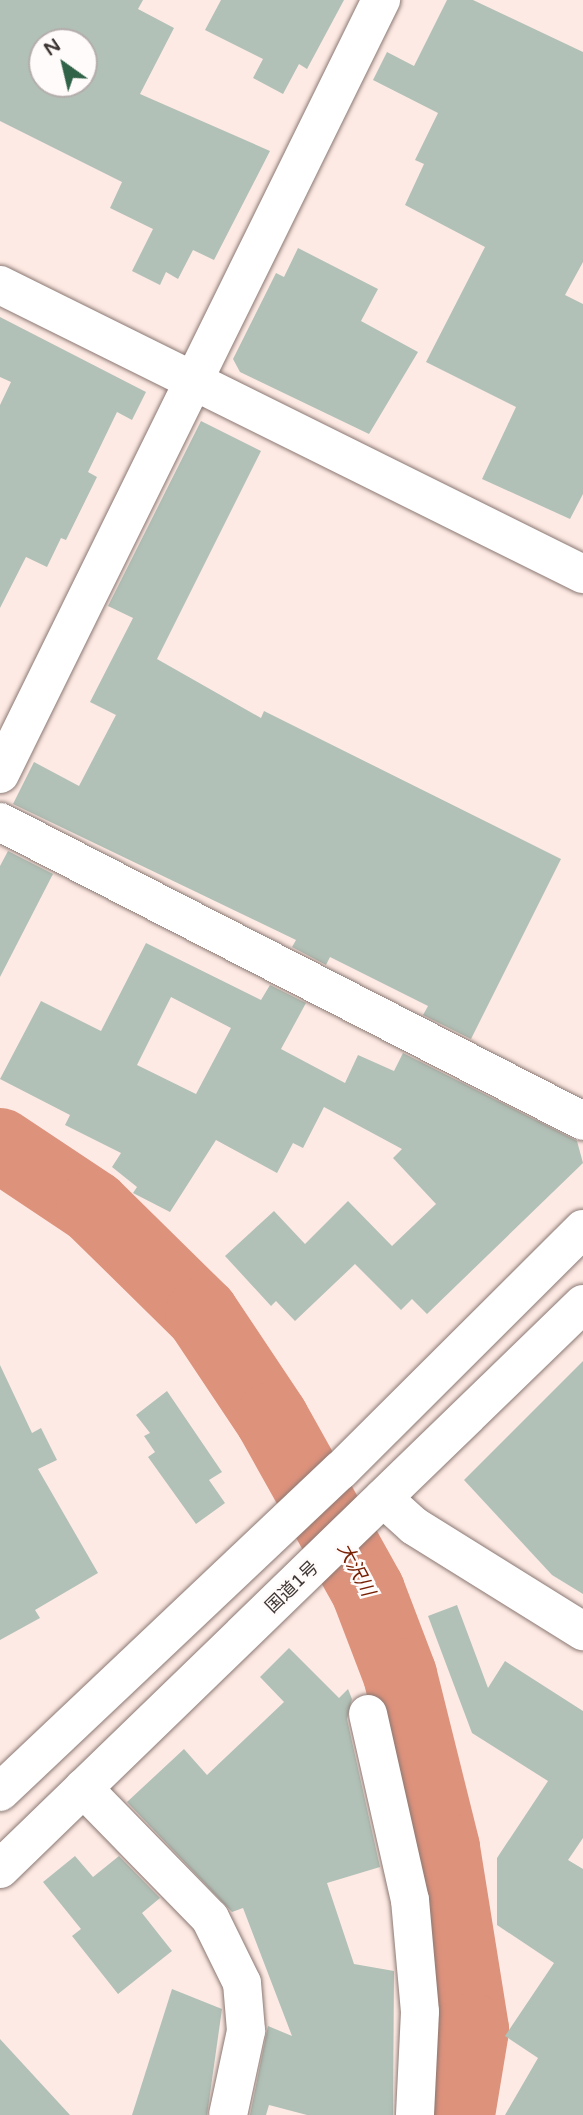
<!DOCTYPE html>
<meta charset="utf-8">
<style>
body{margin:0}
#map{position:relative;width:583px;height:2115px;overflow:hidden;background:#feeae4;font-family:"Varela Round","Noto Sans JP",sans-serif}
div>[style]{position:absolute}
.river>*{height:74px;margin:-37px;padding:0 37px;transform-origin:37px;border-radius:37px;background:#dd927c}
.building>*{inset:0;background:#b1c1b7}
.roads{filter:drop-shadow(0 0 2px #8a7873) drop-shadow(0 0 2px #8a7873)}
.minor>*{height:38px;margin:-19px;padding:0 19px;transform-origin:19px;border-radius:19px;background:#fff}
.tertiary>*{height:38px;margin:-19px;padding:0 19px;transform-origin:19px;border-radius:19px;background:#fff}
.trunk>*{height:38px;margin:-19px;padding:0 19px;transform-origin:19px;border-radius:19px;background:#fff}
span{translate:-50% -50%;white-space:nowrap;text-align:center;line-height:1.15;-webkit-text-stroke:5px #fffbfa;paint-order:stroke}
.street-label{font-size:18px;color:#403836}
.water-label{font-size:19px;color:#782003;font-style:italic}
.north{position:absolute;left:28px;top:28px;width:70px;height:70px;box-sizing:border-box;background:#fffbfa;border:2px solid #b3adac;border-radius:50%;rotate:326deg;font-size:19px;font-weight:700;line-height:28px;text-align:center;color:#403836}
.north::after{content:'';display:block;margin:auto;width:24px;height:32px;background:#306347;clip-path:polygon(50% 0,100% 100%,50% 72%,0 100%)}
</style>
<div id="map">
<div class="river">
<i style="left:0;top:1145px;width:112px;rotate:33.7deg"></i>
<i style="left:93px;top:1207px;width:153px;rotate:44.5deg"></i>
<i style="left:202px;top:1314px;width:126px;rotate:56.3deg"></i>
<i style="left:272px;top:1419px;width:197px;rotate:60.8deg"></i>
<i style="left:368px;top:1591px;width:90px;rotate:69.1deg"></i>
<i style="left:400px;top:1675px;width:178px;rotate:76deg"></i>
<i style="left:443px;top:1848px;width:184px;rotate:80.9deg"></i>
<i style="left:472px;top:2030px;width:86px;rotate:99.4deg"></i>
</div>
<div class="building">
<i style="clip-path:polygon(evenodd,0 0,143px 0,138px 9px,174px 28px,140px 94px,270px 151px,214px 260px,193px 250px,178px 279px,166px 272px,160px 285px,132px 271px,153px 229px,110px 208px,122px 182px,0 121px,0 0,42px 42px,84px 42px,84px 84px,42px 84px,42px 42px)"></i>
<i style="clip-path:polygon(221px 0,344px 0,307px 69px,299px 64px,283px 94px,253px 78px,263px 59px,205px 30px)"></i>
<i style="clip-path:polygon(447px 0,473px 0,583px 52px,583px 262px,565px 295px,583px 304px,583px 494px,570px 519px,482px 479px,516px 407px,426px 362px,485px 247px,405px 205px,424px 164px,415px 160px,438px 113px,373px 80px,387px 52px,414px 66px)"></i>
<i style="clip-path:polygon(298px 248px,378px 289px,361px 321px,418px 352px,369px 434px,240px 372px,233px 359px,276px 273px,284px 277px)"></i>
<i style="clip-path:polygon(0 317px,146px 392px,132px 420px,117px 412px,88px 472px,97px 477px,66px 540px,61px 538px,47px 567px,26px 557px,0 608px,0 405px,11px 382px,0 377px)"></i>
<i style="clip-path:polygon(201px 421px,261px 451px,157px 659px,261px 718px,264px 711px,561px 859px,471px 1039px,423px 1015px,428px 1006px,330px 957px,326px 965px,292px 947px,296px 940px,13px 804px,34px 762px,79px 786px,116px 715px,90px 702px,133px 618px,108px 606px)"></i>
<i style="clip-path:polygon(8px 851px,53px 874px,0 977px,0 866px)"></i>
<i style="clip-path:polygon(evenodd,146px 943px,261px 1000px,270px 985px,306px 1003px,281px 1049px,345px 1083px,358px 1055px,394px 1071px,403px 1053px,577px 1141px,583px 1163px,427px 1314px,412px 1299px,401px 1310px,355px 1264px,295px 1321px,276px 1301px,271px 1306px,225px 1256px,274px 1211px,305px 1244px,348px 1201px,392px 1246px,436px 1204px,393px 1158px,402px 1149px,324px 1107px,303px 1148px,293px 1143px,277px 1173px,216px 1140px,170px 1212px,133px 1193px,137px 1187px,112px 1167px,121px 1153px,65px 1125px,70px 1115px,0 1079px,41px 1001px,101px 1031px,146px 943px,171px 997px,231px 1028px,196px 1094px,137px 1065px,171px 997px)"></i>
<i style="clip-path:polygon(583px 1361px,583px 1594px,552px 1575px,464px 1480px)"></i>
<i style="clip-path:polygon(0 1365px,32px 1433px,41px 1428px,57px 1460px,38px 1469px,98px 1573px,35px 1610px,40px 1618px,0 1640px)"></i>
<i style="clip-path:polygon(167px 1391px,222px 1472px,209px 1480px,225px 1503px,196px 1524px,148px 1457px,155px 1452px,144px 1436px,150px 1433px,136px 1415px)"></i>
<i style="clip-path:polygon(457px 1605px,488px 1688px,505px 1661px,583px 1711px,583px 1838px,568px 1860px,583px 1869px,583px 2115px,505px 2115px,538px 2058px,505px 2036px,554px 1963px,497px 1925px,497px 1858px,548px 1781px,472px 1733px,428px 1616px)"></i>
<i style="clip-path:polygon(289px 1648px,339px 1698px,348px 1689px,352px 1699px,347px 1719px,380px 1867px,327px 1883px,354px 1964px,394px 1971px,393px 2115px,307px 2115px,269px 2105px,266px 2115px,250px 2115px,268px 2026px,292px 2036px,243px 1908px,232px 1912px,127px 1802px,184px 1749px,207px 1775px,284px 1702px,260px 1677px)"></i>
<i style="clip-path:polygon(75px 1856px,93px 1877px,119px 1856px,160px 1898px,142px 1913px,172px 1951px,118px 1994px,72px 1936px,81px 1929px,43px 1882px)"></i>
<i style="clip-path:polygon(172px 1989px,222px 2009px,207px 2115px,132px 2115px)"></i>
<i style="clip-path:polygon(0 2039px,70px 2115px,0 2115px)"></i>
</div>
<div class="roads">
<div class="minor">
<i style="left:0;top:774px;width:863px;rotate:-63.79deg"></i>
<i style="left:0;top:822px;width:655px;rotate:27.15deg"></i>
<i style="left:368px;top:1714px;width:191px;rotate:77.3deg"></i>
<i style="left:410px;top:1900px;width:112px;rotate:84.9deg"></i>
<i style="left:420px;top:2012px;width:103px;rotate:92.8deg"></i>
<i style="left:83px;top:1788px;width:182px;rotate:45.7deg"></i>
<i style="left:210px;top:1918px;width:72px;rotate:63.8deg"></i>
<i style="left:242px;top:1983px;width:48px;rotate:85.2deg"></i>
<i style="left:246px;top:2031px;width:86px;rotate:102.1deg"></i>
</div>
<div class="tertiary">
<i style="left:0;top:285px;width:651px;rotate:26.37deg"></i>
<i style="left:383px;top:1498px;width:42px;rotate:42.1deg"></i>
<i style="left:414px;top:1526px;width:199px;rotate:31.9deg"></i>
</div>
<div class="trunk">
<i style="left:0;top:1792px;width:468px;rotate:-43.4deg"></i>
<i style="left:340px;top:1471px;width:343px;rotate:-44.9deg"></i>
<i style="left:0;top:1869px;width:812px;rotate:-44.1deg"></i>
</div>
</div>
<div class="street-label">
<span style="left:292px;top:1587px;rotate:-44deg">国道1号</span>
</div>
<div class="water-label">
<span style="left:355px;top:1570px;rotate:62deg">大沢川</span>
</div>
<div class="north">N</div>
</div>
